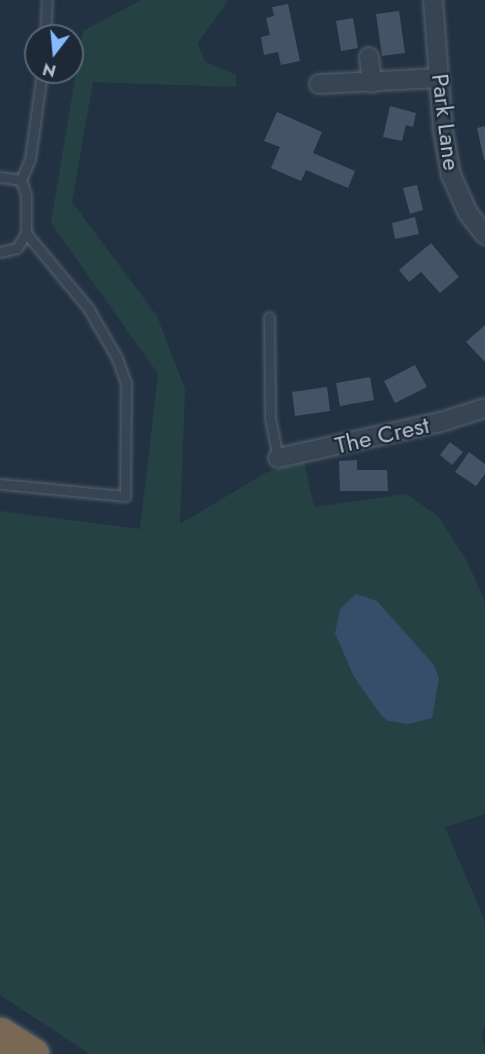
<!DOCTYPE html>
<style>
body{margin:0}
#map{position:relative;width:485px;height:1054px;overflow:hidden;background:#233242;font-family:Jost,sans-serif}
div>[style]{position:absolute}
.green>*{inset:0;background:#264143}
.water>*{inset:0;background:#364e6a}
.building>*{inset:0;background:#445466}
.roads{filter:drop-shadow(0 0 2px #56626f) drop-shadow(0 0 2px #56626f)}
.lane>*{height:9px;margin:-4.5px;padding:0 4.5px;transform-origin:4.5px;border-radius:4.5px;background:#384451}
.street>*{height:18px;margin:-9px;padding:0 9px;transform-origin:9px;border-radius:9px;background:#384451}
.highway>*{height:33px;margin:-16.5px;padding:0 16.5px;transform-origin:16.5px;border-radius:16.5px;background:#786854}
span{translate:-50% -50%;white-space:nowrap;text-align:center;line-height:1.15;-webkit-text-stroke:4.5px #1d2937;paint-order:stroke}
.street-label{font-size:24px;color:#b5bfcc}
.north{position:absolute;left:24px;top:24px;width:60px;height:60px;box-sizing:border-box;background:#1d2937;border:2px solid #5a6573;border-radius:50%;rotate:196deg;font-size:16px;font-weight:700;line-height:24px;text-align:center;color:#b5bfcc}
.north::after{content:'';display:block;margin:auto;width:21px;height:27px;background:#86baff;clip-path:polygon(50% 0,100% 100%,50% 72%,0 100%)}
</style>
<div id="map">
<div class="green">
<i style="clip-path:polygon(141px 0,228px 0,198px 43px,205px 62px,236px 75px,236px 87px,93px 82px,72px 202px,157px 316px,185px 389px,180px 524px,267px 472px,304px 462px,314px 507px,406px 494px,438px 516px,468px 563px,485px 602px,485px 814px,445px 827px,485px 922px,485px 1025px,481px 1036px,485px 1045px,485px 1054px,90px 1054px,0 995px,0 511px,140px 529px,158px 374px,51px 223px,83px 31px)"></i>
</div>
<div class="water">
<i style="clip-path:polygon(356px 594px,377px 601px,434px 665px,439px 678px,432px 718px,409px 724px,388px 721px,381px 715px,354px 677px,335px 633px,340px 609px)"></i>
</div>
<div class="building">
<i style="clip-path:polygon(288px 4px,300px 61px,281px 65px,278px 52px,264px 55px,261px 37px,270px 35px,266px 18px,274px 16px,272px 7px)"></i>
<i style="clip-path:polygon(399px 11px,405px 53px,382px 56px,376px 14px)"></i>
<i style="clip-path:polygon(353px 18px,358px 48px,341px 51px,336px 21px)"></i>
<i style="clip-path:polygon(390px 106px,416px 113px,413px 127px,406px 125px,402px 141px,383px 137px)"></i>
<i style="clip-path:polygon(277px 112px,322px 132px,313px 153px,355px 171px,348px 188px,306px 170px,301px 181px,271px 168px,280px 147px,264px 141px)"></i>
<i style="clip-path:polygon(485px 126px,485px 159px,484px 160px,477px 128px)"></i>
<i style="clip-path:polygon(417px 185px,423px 210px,410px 214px,403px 188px)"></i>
<i style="clip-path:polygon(415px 217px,419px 234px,395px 239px,392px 223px)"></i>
<i style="clip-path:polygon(431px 243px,459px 277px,440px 293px,421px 272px,409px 282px,399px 270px)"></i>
<i style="clip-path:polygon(485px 325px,485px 362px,466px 342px)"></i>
<i style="clip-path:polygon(415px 365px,427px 387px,395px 403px,384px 381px)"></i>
<i style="clip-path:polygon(370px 377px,374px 400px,340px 406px,336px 383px)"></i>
<i style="clip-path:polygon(327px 387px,330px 411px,295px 416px,292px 392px)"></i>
<i style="clip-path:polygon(450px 442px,463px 452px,452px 465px,440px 455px)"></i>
<i style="clip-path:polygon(469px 452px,485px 464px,485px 474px,476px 486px,455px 472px)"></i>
<i style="clip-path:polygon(357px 460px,357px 470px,387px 470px,388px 491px,340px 491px,339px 461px)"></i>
</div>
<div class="roads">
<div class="lane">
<i style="left:45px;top:36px;width:36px;rotate:-87deg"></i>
<i style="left:0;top:177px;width:21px;rotate:8deg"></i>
<i style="left:0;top:252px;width:17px;rotate:-13deg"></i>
<i style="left:17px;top:248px;width:17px;rotate:-59deg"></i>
<i style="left:26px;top:233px;width:38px;rotate:-90deg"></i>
<i style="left:26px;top:195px;width:16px;rotate:-108deg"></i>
<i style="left:21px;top:180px;width:23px;rotate:-67deg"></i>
<i style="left:30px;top:159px;width:88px;rotate:-82.1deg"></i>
<i style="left:269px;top:317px;width:101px;rotate:89.4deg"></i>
<i style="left:270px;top:418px;width:41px;rotate:78.7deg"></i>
<i style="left:0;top:484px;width:126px;rotate:5.5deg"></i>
<i style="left:125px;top:496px;width:113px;rotate:-89.5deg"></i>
<i style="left:126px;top:383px;width:27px;rotate:-110deg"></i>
<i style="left:117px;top:358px;width:58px;rotate:-120.1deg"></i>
<i style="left:88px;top:308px;width:97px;rotate:-129.6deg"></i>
</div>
<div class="street">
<i style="left:433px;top:0;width:131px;rotate:85.6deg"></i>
<i style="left:443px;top:131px;width:45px;rotate:79.7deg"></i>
<i style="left:451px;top:175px;width:42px;rotate:65.9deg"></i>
<i style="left:468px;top:213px;width:28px;rotate:52deg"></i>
<i style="left:369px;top:57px;width:26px;rotate:83deg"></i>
<i style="left:319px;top:84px;width:121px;rotate:-2.8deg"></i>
<i style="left:278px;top:458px;width:167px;rotate:-12.5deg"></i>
<i style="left:441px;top:422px;width:46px;rotate:-17.7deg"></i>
</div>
<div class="highway">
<i style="left:0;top:1034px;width:38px;rotate:32deg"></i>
</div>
</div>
<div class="street-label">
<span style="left:446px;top:122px;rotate:83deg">Park Lane</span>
<span style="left:382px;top:435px;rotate:-13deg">The Crest</span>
</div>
<div class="north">N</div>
</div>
